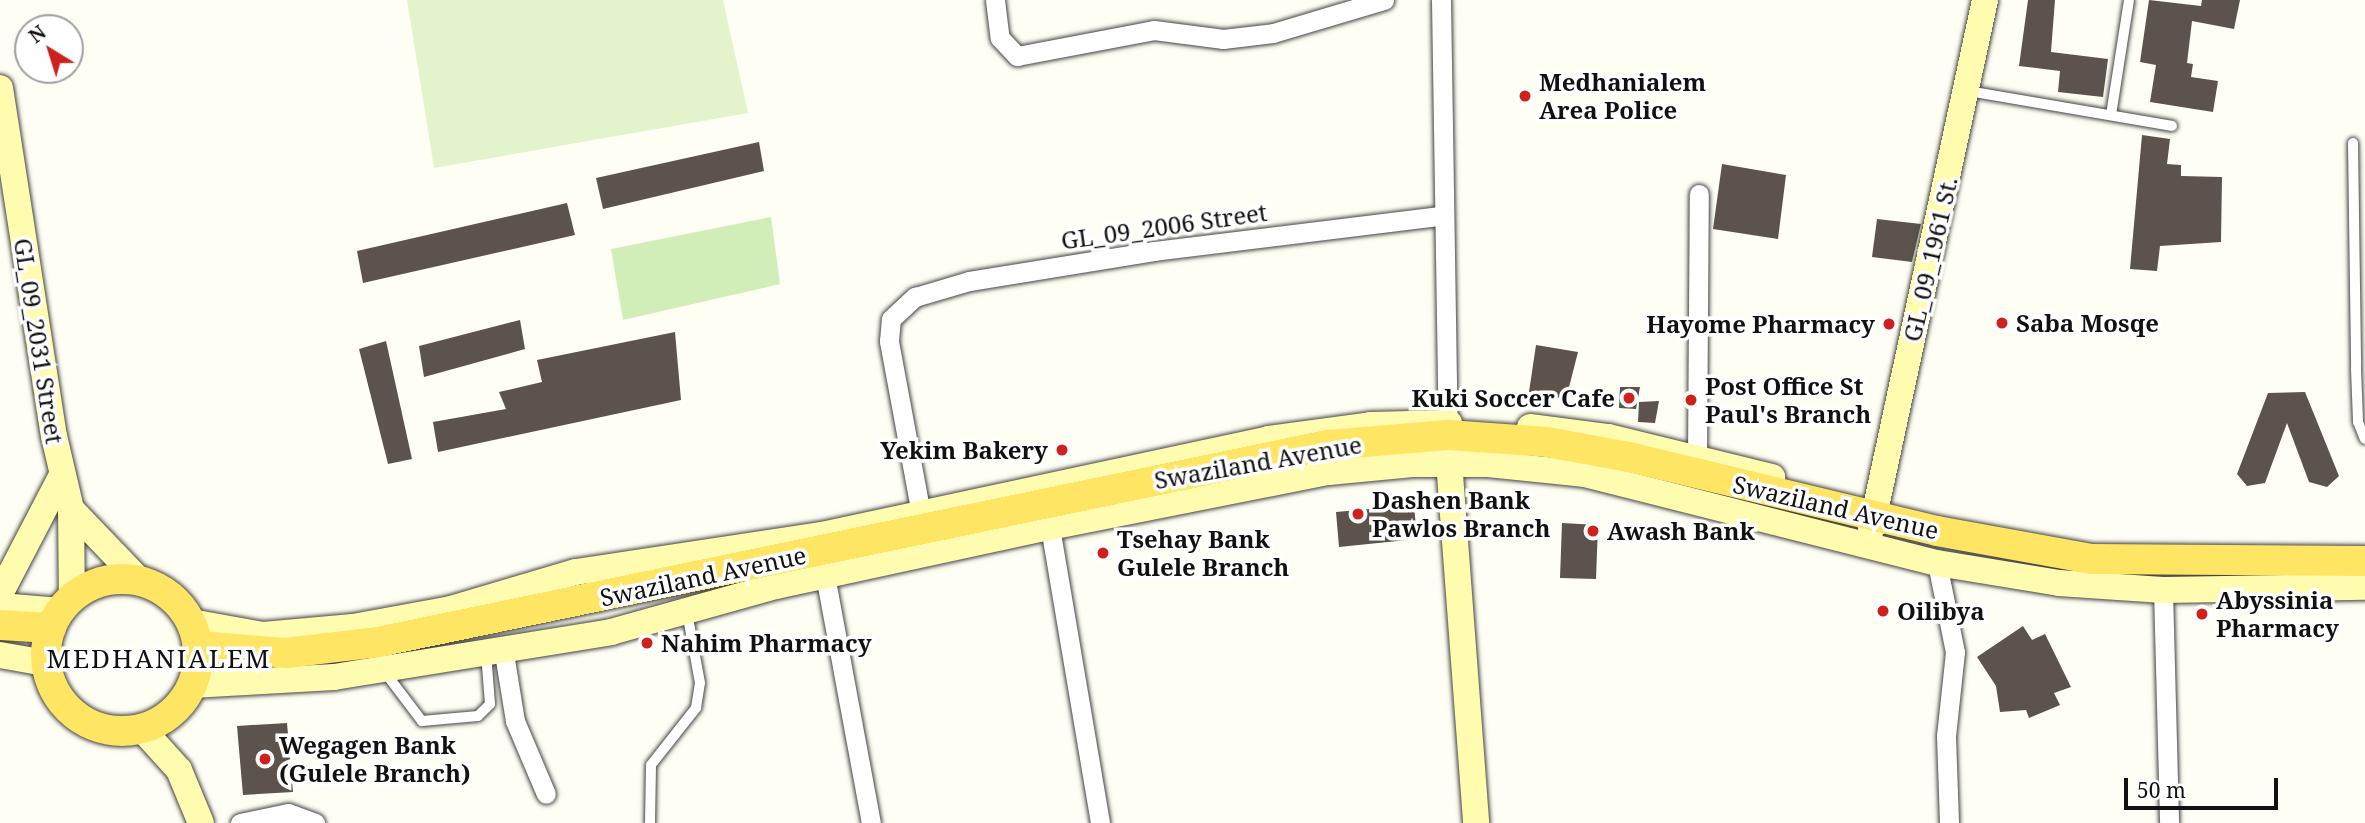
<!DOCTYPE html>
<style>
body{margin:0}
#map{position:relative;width:2365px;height:823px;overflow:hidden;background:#fffef4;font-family:"Noto Serif",serif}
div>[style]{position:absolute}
.green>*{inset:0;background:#d1eeb9}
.pitch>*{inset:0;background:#e3f4cc}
.building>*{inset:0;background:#5b534c}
.roads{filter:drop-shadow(0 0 2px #444) drop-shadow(0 0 2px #444)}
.lane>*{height:10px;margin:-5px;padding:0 5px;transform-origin:5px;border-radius:5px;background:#fff}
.street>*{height:19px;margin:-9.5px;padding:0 9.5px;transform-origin:9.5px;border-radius:9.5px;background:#fff}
.secondary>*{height:26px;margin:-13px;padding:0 13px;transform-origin:13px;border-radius:13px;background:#fffcaf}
.primary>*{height:30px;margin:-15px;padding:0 15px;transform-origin:15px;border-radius:15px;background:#ffe564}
.primary>.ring{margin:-15px;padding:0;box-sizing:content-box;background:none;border:30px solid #ffe564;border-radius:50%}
.dots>*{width:19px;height:19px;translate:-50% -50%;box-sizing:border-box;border:4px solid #fff;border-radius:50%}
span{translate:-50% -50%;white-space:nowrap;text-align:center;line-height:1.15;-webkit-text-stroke:7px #fff;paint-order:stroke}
.poi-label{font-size:24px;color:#111;font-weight:700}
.left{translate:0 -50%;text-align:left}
.right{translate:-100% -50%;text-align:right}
.street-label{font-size:24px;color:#111}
.neighbourhood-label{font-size:26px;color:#111;letter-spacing:2px}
.north{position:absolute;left:14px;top:14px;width:70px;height:70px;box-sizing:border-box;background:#fff;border:2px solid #a0a0a0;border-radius:50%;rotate:322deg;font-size:19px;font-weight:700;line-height:28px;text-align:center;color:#111}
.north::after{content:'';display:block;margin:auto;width:24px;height:32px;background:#cf201b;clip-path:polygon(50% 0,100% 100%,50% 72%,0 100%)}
.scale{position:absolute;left:2124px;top:778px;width:154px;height:32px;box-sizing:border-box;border:4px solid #111;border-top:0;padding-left:9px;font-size:21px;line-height:24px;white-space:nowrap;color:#111;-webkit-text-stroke:5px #fff;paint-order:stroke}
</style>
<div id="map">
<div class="green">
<i style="clip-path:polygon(771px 217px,780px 284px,623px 320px,611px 249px)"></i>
</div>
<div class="pitch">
<i style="clip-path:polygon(407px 0,723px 0,748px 113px,434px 168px)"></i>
</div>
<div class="building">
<i style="clip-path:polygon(2028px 0,2055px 0,2051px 52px,2108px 59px,2103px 97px,2058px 92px,2060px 71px,2019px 66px)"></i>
<i style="clip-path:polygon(2149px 0,2201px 6px,2202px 0,2240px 0,2234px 29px,2192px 21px,2187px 63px,2193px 64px,2191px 77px,2218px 81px,2213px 112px,2150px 102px,2156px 65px,2140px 62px)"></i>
<i style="clip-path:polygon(2142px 135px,2170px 139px,2167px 164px,2181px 165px,2181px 176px,2222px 177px,2221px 242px,2160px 246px,2157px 271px,2130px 269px)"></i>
<i style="clip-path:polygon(759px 142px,764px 171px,603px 209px,596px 178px)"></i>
<i style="clip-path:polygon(1722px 164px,1786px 175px,1778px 239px,1713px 229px)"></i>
<i style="clip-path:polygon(567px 203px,575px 235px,363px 283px,357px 251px)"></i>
<i style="clip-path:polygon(1877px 219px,1921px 224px,1912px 262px,1872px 257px)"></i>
<i style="clip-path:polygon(520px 320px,525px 349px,424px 377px,419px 346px)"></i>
<i style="clip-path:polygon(675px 332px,681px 400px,438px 452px,433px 422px,506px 409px,499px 392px,542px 382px,537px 360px)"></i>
<i style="clip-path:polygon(386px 341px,412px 459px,388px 464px,359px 349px)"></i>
<i style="clip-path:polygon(1536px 345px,1578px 352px,1566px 399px,1529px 392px)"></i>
<i style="clip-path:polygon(1620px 387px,1640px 387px,1636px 409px,1619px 408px)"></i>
<i style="clip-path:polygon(2305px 392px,2339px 476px,2327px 487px,2309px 482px,2287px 423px,2265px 483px,2247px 486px,2237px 474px,2268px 393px)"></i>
<i style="clip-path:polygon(1659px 401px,1655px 423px,1638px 422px,1639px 402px)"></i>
<i style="clip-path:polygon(1414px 505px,1417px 539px,1339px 547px,1336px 512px)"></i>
<i style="clip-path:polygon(1562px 523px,1598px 525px,1596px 579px,1560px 578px)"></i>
<i style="clip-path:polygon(2023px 626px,2032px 640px,2045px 634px,2071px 687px,2054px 693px,2060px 705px,2029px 718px,2026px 710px,2000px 712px,1996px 686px,1977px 657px)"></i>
<i style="clip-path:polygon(287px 723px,293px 792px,243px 795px,237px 726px)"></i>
</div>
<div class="roads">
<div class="lane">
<i style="left:1968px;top:91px;width:207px;rotate:9.7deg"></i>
<i style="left:2111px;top:115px;width:116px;rotate:-81.1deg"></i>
<i style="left:2353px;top:143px;width:226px;rotate:89.2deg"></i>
<i style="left:2356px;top:369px;width:53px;rotate:87.8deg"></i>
<i style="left:2358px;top:422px;width:18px;rotate:68deg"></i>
<i style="left:384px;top:671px;width:63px;rotate:52.8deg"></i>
<i style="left:422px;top:721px;width:56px;rotate:-5.1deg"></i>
<i style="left:478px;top:716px;width:17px;rotate:-45deg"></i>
<i style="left:490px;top:704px;width:51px;rotate:-94.5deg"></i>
<i style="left:650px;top:823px;width:58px;rotate:-89deg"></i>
<i style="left:651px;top:765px;width:73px;rotate:-51.7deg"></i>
<i style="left:696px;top:708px;width:25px;rotate:-81deg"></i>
<i style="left:700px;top:683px;width:72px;rotate:-100.4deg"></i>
</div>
<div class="street">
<i style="left:995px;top:0;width:38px;rotate:83deg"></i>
<i style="left:1000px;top:38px;width:25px;rotate:47deg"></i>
<i style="left:1017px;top:56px;width:139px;rotate:-10.7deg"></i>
<i style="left:1154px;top:30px;width:70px;rotate:7.4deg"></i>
<i style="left:1223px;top:39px;width:50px;rotate:-6.8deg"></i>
<i style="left:1273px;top:33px;width:116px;rotate:-16.6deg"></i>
<i style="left:1441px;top:0;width:435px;rotate:89.1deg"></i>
<i style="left:1697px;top:457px;width:263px;rotate:-89.6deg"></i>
<i style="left:921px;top:514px;width:176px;rotate:-100.5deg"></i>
<i style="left:889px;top:341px;width:22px;rotate:-85deg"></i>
<i style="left:891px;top:319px;width:33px;rotate:-43deg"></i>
<i style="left:915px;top:297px;width:56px;rotate:-16.5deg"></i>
<i style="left:969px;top:281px;width:187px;rotate:-9.2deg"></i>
<i style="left:1154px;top:251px;width:289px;rotate:-7deg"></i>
<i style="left:1050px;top:527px;width:300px;rotate:80.4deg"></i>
<i style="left:1937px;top:563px;width:91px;rotate:78.6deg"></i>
<i style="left:1955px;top:652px;width:84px;rotate:96.1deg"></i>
<i style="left:1946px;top:736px;width:87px;rotate:88deg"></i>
<i style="left:825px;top:575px;width:252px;rotate:79.5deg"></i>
<i style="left:2163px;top:590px;width:233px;rotate:88.5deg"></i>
<i style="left:503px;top:647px;width:75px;rotate:80.8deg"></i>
<i style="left:515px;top:721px;width:79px;rotate:67deg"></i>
<i style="left:240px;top:823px;width:49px;rotate:-11.8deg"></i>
<i style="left:288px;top:813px;width:29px;rotate:20deg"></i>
</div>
<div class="secondary">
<i style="left:0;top:88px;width:352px;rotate:81.2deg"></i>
<i style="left:54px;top:436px;width:75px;rotate:76.9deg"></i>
<i style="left:71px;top:509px;width:89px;rotate:89.4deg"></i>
<i style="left:1530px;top:427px;width:79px;rotate:7.3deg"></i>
<i style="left:1608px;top:437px;width:169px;rotate:13.7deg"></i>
<i style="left:1448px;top:448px;width:376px;rotate:85.7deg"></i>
<i style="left:71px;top:509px;width:101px;rotate:46.2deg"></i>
<i style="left:1871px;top:530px;width:542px;rotate:-77.86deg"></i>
<i style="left:0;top:594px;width:134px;rotate:-62.5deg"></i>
<i style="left:0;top:606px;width:61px;rotate:4.7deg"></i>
<i style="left:191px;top:622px;width:73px;rotate:10.2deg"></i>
<i style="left:263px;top:635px;width:90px;rotate:-5.1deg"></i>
<i style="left:353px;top:627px;width:100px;rotate:-10.4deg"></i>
<i style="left:451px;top:609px;width:130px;rotate:-16.5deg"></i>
<i style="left:576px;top:572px;width:249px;rotate:-8.6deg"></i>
<i style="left:822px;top:535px;width:457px;rotate:-12.1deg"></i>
<i style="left:1269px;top:439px;width:103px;rotate:-7.8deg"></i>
<i style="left:1371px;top:425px;width:78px;rotate:-1.5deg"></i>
<i style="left:0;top:655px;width:47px;rotate:9.9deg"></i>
<i style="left:192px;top:685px;width:142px;rotate:-3.2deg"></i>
<i style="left:334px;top:677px;width:281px;rotate:-9.2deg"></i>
<i style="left:611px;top:632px;width:171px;rotate:-15.6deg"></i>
<i style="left:776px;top:586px;width:280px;rotate:-12.2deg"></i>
<i style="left:1050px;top:527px;width:284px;rotate:-11.2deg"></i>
<i style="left:1329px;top:472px;width:84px;rotate:-5.4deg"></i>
<i style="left:1413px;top:464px;width:75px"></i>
<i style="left:1488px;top:464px;width:98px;rotate:5.9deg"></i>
<i style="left:1585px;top:474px;width:363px;rotate:14.2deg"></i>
<i style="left:1937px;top:563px;width:124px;rotate:9.3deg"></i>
<i style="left:2059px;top:583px;width:104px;rotate:3.9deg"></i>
<i style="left:2163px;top:590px;width:202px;rotate:-0.9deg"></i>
<i style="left:142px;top:729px;width:55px;rotate:47.9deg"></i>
<i style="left:179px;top:770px;width:57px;rotate:67.5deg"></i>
</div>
<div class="primary">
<i class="ring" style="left:46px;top:579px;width:122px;height:122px"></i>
<i style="left:0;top:625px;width:51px;rotate:3.4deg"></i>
<i style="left:198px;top:646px;width:88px;rotate:4.5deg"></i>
<i style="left:286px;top:653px;width:93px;rotate:-6.8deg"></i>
<i style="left:378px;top:642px;width:970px;rotate:-11.72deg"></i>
<i style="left:1328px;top:445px;width:120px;rotate:-4.8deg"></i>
<i style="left:1448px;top:435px;width:99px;rotate:4deg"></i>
<i style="left:1547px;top:442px;width:83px;rotate:10.4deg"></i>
<i style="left:1629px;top:457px;width:317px;rotate:13.5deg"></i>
<i style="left:1937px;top:531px;width:157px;rotate:10.3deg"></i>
<i style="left:2091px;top:559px;width:274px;rotate:0.4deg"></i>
</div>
</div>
<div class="dots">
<i style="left:1525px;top:96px;background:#cf201b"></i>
<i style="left:2002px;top:323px;background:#cf201b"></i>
<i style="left:1889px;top:324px;background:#cf201b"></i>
<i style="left:1629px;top:398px;background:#cf201b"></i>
<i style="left:1691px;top:400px;background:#cf201b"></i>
<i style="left:1062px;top:450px;background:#cf201b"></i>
<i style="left:1358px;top:514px;background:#cf201b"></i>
<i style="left:1593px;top:531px;background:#cf201b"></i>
<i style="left:1103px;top:553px;background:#cf201b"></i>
<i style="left:1883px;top:611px;background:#cf201b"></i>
<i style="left:2202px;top:614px;background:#cf201b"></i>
<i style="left:647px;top:643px;background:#cf201b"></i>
<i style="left:265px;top:759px;background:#cf201b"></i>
</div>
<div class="poi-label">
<span class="left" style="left:1539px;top:96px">Medhanialem<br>Area Police</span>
<span class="left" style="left:2016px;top:323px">Saba Mosqe</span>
<span class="right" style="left:1875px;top:324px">Hayome Pharmacy</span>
<span class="left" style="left:1705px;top:400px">Post Office St<br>Paul's Branch</span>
<span class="right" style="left:1615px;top:398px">Kuki Soccer Cafe</span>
<span class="right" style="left:1048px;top:450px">Yekim Bakery</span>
<span class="left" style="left:1372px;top:514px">Dashen Bank<br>Pawlos Branch</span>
<span class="left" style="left:1607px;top:531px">Awash Bank</span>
<span class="left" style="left:1117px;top:553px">Tsehay Bank<br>Gulele Branch</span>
<span class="left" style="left:2216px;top:614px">Abyssinia<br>Pharmacy</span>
<span class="left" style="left:1897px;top:611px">Oilibya</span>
<span class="left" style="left:661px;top:643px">Nahim Pharmacy</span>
<span class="left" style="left:279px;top:759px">Wegagen Bank<br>(Gulele Branch)</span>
</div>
<div class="street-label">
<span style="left:1164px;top:226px;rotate:-8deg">GL_09_2006 Street</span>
<span style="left:1930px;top:259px;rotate:-77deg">GL_09_1961 St.</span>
<span style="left:39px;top:341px;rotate:81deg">GL_09_2031 Street</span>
<span style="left:1258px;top:462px;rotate:-10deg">Swaziland Avenue</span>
<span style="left:1836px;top:507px;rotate:13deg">Swaziland Avenue</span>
<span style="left:703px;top:576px;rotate:-12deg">Swaziland Avenue</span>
</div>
<div class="neighbourhood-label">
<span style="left:159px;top:659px">MEDHANIALEM</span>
</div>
<div class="north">N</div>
<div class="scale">50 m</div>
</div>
